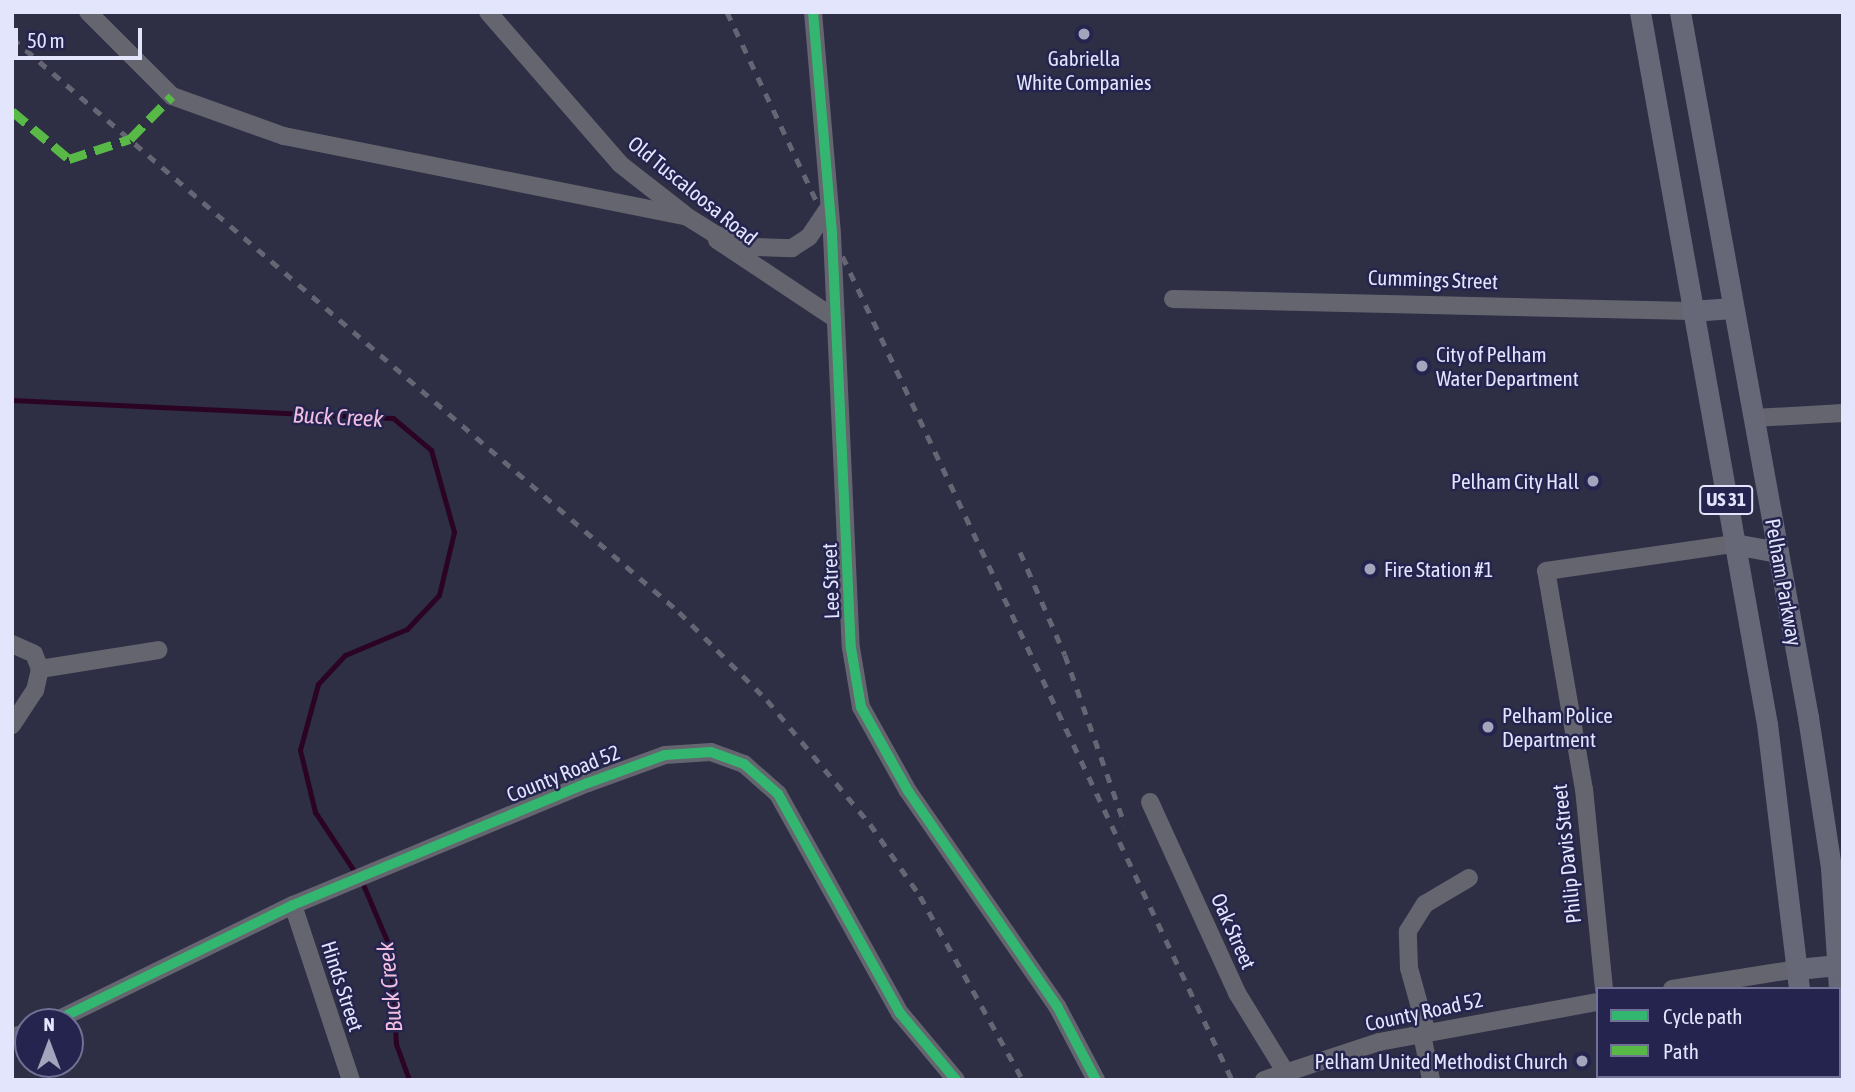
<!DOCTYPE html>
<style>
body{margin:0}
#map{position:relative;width:1855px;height:1092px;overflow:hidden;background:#2e2e45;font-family:"Asap Condensed",sans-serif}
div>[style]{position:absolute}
.stream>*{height:5px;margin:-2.5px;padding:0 2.5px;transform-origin:2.5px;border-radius:2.5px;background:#2b0423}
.minor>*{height:18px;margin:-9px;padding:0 9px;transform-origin:9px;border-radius:9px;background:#656570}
.major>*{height:21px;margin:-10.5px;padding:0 10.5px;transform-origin:10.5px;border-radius:10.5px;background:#666777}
.rail>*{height:5px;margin-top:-2.5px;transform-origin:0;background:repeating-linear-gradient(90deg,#656574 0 9px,transparent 0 18px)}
.quiet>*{height:9px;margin-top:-4.5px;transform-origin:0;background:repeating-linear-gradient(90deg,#58b947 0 18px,transparent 0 27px)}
.cycleway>*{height:10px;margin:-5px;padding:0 5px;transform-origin:5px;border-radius:5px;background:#33b770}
.dots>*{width:19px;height:19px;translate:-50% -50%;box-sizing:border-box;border:4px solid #24244f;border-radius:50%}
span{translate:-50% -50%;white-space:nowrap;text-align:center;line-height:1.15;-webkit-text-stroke:5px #24244f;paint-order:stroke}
.shield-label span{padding:2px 5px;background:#24244f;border:2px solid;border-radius:5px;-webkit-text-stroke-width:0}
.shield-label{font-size:19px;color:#e2e5fc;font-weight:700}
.poi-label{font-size:21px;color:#e2e5fc}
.left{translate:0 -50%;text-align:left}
.right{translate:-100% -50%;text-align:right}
.street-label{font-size:21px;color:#e2e5fc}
.water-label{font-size:23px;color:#f1bedf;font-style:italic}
.frame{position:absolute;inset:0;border:14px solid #e2e5fc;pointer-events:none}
.legend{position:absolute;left:1596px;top:987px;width:245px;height:91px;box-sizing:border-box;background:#24244f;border:2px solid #707194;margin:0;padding:9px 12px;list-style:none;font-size:21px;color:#e2e5fc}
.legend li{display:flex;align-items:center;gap:14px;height:35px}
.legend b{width:35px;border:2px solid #707194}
.north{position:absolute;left:14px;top:1008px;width:70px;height:70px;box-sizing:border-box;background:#24244f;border:2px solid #707194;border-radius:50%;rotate:0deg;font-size:19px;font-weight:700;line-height:28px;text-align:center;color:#e2e5fc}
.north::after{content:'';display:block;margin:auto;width:24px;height:32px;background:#a3a5bc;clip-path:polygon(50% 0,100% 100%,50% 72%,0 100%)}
.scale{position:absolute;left:14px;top:28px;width:128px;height:32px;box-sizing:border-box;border:4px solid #e2e5fc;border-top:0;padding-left:9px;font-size:21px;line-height:24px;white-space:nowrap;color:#e2e5fc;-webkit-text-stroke:5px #24244f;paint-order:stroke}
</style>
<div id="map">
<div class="stream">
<i style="left:12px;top:400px;width:381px;rotate:2.7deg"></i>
<i style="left:393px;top:418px;width:50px;rotate:40.1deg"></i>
<i style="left:431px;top:450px;width:85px;rotate:74.3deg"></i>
<i style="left:454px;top:532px;width:65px;rotate:103.4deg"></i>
<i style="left:439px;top:595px;width:47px;rotate:133.3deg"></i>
<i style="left:407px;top:629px;width:67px;rotate:157.2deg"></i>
<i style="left:345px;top:655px;width:40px;rotate:133deg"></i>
<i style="left:318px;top:684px;width:68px;rotate:105.3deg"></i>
<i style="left:300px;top:750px;width:64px;rotate:76.4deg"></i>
<i style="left:315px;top:812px;width:74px;rotate:56.5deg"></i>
<i style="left:362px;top:882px;width:72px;rotate:67deg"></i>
<i style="left:390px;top:948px;width:96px;rotate:86.4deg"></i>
<i style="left:396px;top:1044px;width:38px;rotate:70deg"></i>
</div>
<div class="minor">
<i style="left:88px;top:12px;width:119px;rotate:45deg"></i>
<i style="left:172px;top:96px;width:119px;rotate:19.7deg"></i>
<i style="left:284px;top:136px;width:410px;rotate:11.3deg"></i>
<i style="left:686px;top:216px;width:36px;rotate:32deg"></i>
<i style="left:717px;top:235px;width:39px;rotate:18deg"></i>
<i style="left:754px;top:247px;width:38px;rotate:2deg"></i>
<i style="left:792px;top:248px;width:20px;rotate:-33deg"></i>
<i style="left:809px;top:237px;width:34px;rotate:-56deg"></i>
<i style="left:488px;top:12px;width:201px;rotate:49deg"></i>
<i style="left:620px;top:164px;width:81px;rotate:38deg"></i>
<i style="left:813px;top:12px;width:224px;rotate:85.1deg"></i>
<i style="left:832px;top:235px;width:413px;rotate:87.4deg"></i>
<i style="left:851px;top:648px;width:60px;rotate:80.4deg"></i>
<i style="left:861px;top:707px;width:96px;rotate:60.8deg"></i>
<i style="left:908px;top:791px;width:262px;rotate:55.3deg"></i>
<i style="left:1057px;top:1006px;width:84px;rotate:62.2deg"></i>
<i style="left:717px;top:240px;width:139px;rotate:33.6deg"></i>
<i style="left:1173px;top:299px;width:518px;rotate:1.33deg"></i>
<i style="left:1754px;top:418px;width:89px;rotate:-3.2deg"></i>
<i style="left:12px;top:644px;width:24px;rotate:24deg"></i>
<i style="left:34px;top:654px;width:16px;rotate:68deg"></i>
<i style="left:40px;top:669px;width:22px;rotate:103deg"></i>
<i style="left:35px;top:690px;width:42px;rotate:123.3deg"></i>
<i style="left:40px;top:669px;width:120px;rotate:-9.1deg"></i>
<i style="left:1150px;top:802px;width:210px;rotate:65.5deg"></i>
<i style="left:1237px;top:993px;width:94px;rotate:58.5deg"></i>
<i style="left:293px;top:905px;width:184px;rotate:71.7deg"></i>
<i style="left:1604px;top:989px;width:200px;rotate:-95.7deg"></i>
<i style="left:1584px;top:790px;width:222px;rotate:-99.8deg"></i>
<i style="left:1546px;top:571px;width:190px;rotate:-8.2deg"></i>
<i style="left:1672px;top:989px;width:127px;rotate:-9.1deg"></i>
<i style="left:53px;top:1022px;width:267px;rotate:-26deg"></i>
<i style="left:293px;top:905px;width:319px;rotate:-22.5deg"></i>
<i style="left:588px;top:783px;width:82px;rotate:-20deg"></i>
<i style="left:665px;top:755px;width:46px;rotate:-3.7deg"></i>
<i style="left:711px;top:752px;width:35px;rotate:20deg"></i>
<i style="left:744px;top:764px;width:45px;rotate:41.4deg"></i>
<i style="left:778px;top:794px;width:251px;rotate:60.9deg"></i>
<i style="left:900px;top:1013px;width:87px;rotate:50.1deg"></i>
<i style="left:1427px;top:1033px;width:67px;rotate:-105.5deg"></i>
<i style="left:1409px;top:968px;width:37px;rotate:-92deg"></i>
<i style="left:1408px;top:931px;width:32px;rotate:-58deg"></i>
<i style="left:1425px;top:904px;width:51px;rotate:-30.6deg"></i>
<i style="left:1422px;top:1034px;width:47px;rotate:78.9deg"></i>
<i style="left:12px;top:1037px;width:17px;rotate:-17deg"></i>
<i style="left:1264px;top:1080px;width:121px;rotate:-18.3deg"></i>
<i style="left:1379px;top:1042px;width:223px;rotate:-10.4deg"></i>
</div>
<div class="major">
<i style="left:1640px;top:12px;width:723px;rotate:79.89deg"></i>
<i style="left:1767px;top:724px;width:267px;rotate:83.1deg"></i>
<i style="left:1680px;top:12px;width:717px;rotate:79.71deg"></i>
<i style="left:1808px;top:717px;width:153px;rotate:81.3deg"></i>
<i style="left:1831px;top:868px;width:121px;rotate:86.2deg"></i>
<i style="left:1691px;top:311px;width:42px;rotate:-4.1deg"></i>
<i style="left:1734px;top:544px;width:45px;rotate:10.3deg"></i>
<i style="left:1797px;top:969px;width:41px;rotate:-5.6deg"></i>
<i style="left:1839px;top:990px;width:51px;rotate:85.5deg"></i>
<i style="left:1802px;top:1076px;width:4px;rotate:90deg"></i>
</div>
<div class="rail">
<i style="left:727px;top:12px;width:1181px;rotate:64.69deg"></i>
<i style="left:12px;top:38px;width:880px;rotate:40.71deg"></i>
<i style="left:679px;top:612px;width:124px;rotate:45deg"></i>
<i style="left:767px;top:700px;width:161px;rotate:50.3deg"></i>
<i style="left:870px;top:824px;width:88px;rotate:55.2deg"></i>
<i style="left:920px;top:896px;width:211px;rotate:60.8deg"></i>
<i style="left:1020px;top:552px;width:112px;rotate:66.4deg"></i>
<i style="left:1065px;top:655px;width:180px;rotate:70.6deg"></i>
</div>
<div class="quiet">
<i style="left:12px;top:111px;width:75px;rotate:40.1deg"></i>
<i style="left:69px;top:159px;width:64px;rotate:-18.2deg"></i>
<i style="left:130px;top:139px;width:60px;rotate:-45.7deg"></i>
</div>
<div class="cycleway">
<i style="left:813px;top:12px;width:224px;rotate:85.1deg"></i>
<i style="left:832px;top:235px;width:413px;rotate:87.4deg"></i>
<i style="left:851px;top:648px;width:60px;rotate:80.4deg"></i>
<i style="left:861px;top:707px;width:96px;rotate:60.8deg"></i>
<i style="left:908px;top:791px;width:262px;rotate:55.3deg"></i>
<i style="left:1057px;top:1006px;width:84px;rotate:62.2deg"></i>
<i style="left:53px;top:1022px;width:267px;rotate:-26deg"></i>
<i style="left:293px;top:905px;width:319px;rotate:-22.5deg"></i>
<i style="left:588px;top:783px;width:82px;rotate:-20deg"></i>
<i style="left:665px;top:755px;width:46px;rotate:-3.7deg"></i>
<i style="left:711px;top:752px;width:35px;rotate:20deg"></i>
<i style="left:744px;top:764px;width:45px;rotate:41.4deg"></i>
<i style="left:778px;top:794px;width:251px;rotate:60.9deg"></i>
<i style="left:900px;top:1013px;width:87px;rotate:50.1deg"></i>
</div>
<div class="dots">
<i style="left:1084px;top:34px;background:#a3a5bc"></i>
<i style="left:1422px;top:366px;background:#a3a5bc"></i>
<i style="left:1593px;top:481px;background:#a3a5bc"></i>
<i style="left:1370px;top:569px;background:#a3a5bc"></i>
<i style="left:1488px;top:727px;background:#a3a5bc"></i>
<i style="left:1582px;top:1061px;background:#a3a5bc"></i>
</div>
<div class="shield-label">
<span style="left:1726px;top:500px">US 31</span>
</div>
<div class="poi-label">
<span style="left:1084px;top:70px">Gabriella<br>White Companies</span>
<span class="left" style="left:1436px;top:366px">City of Pelham<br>Water Department</span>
<span class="right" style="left:1579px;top:481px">Pelham City Hall</span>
<span class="left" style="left:1384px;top:569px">Fire Station #1</span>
<span class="left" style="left:1502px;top:727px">Pelham Police<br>Department</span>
<span class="right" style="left:1568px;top:1061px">Pelham United Methodist Church</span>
</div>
<div class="street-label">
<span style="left:693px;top:190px;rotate:39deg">Old Tuscaloosa Road</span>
<span style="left:1433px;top:279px;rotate:2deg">Cummings Street</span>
<span style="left:830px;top:581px;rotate:-92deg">Lee Street</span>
<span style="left:1784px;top:582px;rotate:80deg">Pelham Parkway</span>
<span style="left:563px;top:773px;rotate:-22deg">County Road 52</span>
<span style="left:1566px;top:854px;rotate:-96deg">Philip Davis Street</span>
<span style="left:1234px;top:931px;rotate:66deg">Oak Street</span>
<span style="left:343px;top:986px;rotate:72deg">Hinds Street</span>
<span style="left:1424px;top:1011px;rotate:-12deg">County Road 52</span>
</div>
<div class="water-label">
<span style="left:338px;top:417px;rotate:3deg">Buck Creek</span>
<span style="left:390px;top:987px;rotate:-96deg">Buck Creek</span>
</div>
<div class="frame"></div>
<ul class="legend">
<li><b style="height:9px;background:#33b770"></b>Cycle path</li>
<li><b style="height:9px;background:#58b947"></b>Path</li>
</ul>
<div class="north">N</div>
<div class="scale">50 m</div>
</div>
